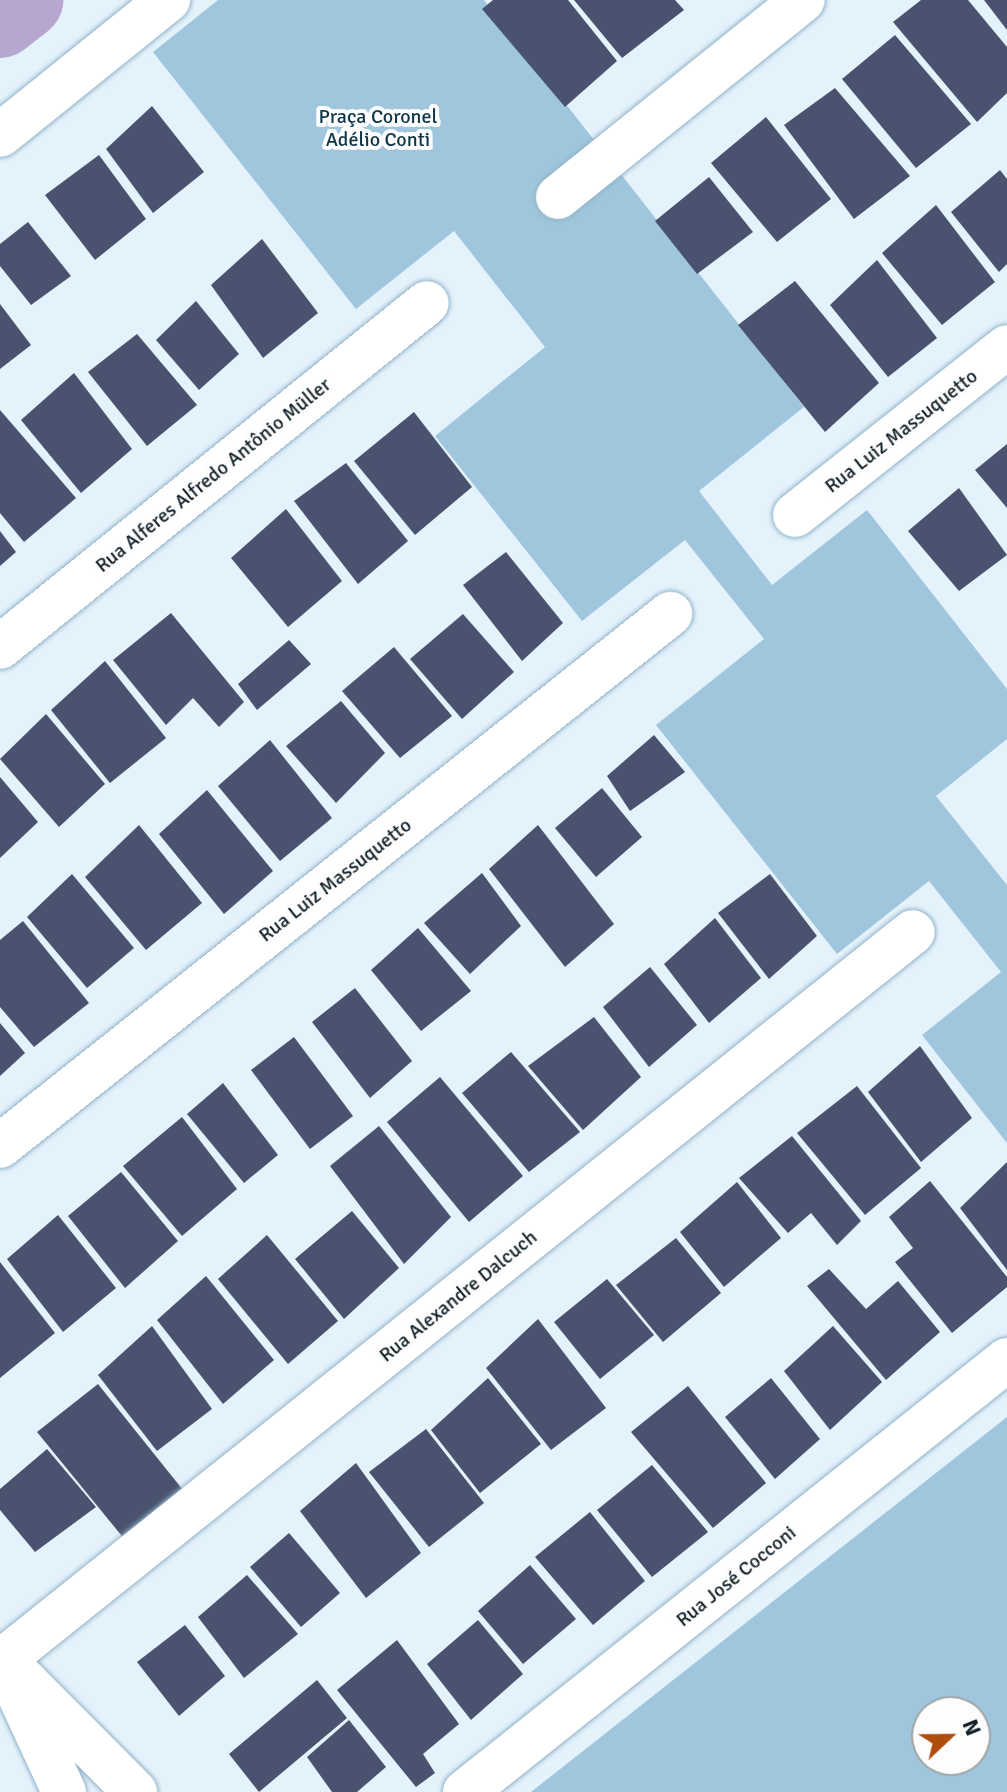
<!DOCTYPE html>
<meta charset="utf-8">
<style>
body{margin:0}
#map{position:relative;width:1007px;height:1792px;overflow:hidden;background:#e4f2fb;font-family:Signika,sans-serif}
div>[style]{position:absolute}
.green>*{inset:0;background:#a0c6dd}
.river>*{height:78px;margin:-39px;padding:0 39px;transform-origin:39px;border-radius:39px;background:#b7a6cf}
.building>*{inset:0;background:#49536f}
.roads{filter:drop-shadow(0 0 2px #90b3c8) drop-shadow(0 0 2px #90b3c8)}
.minor>*{height:44px;margin:-22px;padding:0 22px;transform-origin:22px;border-radius:22px;background:#fff}
span{translate:-50% -50%;white-space:nowrap;text-align:center;line-height:1.15;-webkit-text-stroke:8px #fdfdfd;paint-order:stroke}
.park-label{font-size:20px;color:#0f3549}
.street-label{font-size:20px;color:#122028}
.north{position:absolute;left:911px;top:1696px;width:80px;height:80px;box-sizing:border-box;background:#fdfdfd;border:2px solid #9fa5a8;border-radius:50%;rotate:68deg;font-size:22px;font-weight:700;line-height:32px;text-align:center;color:#122028}
.north::after{content:'';display:block;margin:auto;width:28px;height:36px;background:#af4d0f;clip-path:polygon(50% 0,100% 100%,50% 72%,0 100%)}
</style>
<div id="map">
<div class="green">
<i style="clip-path:polygon(218px 0,484px 0,804px 407px,699px 491px,772px 585px,867px 510px,1007px 689px,1007px 739px,936px 796px,1007px 885px,1007px 1143px,922px 1035px,1001px 972px,929px 881px,837px 954px,656px 725px,764px 639px,685px 540px,582px 621px,435px 436px,545px 347px,454px 231px,356px 309px,153px 52px)"></i>
<i style="clip-path:polygon(evenodd,1007px 1417px,1007px 1792px,531px 1792px,1007px 1417px,927px 1712px,975px 1712px,975px 1760px,927px 1760px,927px 1712px)"></i>
</div>
<div class="river">
<i style="left:0;top:19px;width:31px;rotate:-38deg"></i>
</div>
<div class="building">
<i style="clip-path:polygon(493px 0,568px 0,617px 61px,565px 107px,482px 9px)"></i>
<i style="clip-path:polygon(574px 0,675px 0,684px 10px,622px 58px)"></i>
<i style="clip-path:polygon(921px 0,968px 0,1007px 47px,1007px 93px,977px 122px,893px 22px)"></i>
<i style="clip-path:polygon(984px 0,1007px 0,1007px 30px)"></i>
<i style="clip-path:polygon(895px 35px,971px 124px,916px 168px,842px 79px)"></i>
<i style="clip-path:polygon(835px 88px,910px 176px,854px 219px,784px 125px)"></i>
<i style="clip-path:polygon(152px 106px,204px 172px,153px 213px,106px 149px)"></i>
<i style="clip-path:polygon(766px 117px,831px 199px,777px 242px,711px 163px)"></i>
<i style="clip-path:polygon(99px 155px,146px 219px,95px 260px,45px 195px)"></i>
<i style="clip-path:polygon(1000px 170px,1007px 179px,1007px 264px,999px 272px,951px 212px)"></i>
<i style="clip-path:polygon(709px 177px,753px 232px,697px 274px,655px 221px)"></i>
<i style="clip-path:polygon(936px 205px,995px 282px,942px 325px,882px 253px)"></i>
<i style="clip-path:polygon(28px 222px,71px 276px,31px 305px,0 266px,0 244px)"></i>
<i style="clip-path:polygon(262px 239px,318px 313px,263px 358px,211px 285px)"></i>
<i style="clip-path:polygon(877px 260px,937px 338px,888px 377px,830px 305px)"></i>
<i style="clip-path:polygon(795px 281px,879px 383px,825px 432px,738px 325px)"></i>
<i style="clip-path:polygon(196px 301px,239px 354px,199px 390px,156px 340px)"></i>
<i style="clip-path:polygon(0 304px,31px 345px,0 369px)"></i>
<i style="clip-path:polygon(137px 334px,197px 405px,147px 446px,88px 372px)"></i>
<i style="clip-path:polygon(74px 373px,132px 449px,81px 493px,21px 420px)"></i>
<i style="clip-path:polygon(0 410px,76px 498px,24px 542px,0 513px)"></i>
<i style="clip-path:polygon(414px 412px,472px 487px,415px 535px,354px 461px)"></i>
<i style="clip-path:polygon(1007px 444px,1007px 508px,975px 470px)"></i>
<i style="clip-path:polygon(346px 463px,408px 541px,358px 584px,294px 501px)"></i>
<i style="clip-path:polygon(959px 488px,1007px 555px,959px 591px,908px 531px)"></i>
<i style="clip-path:polygon(286px 509px,342px 581px,288px 627px,231px 558px)"></i>
<i style="clip-path:polygon(0 531px,16px 552px,0 566px)"></i>
<i style="clip-path:polygon(506px 552px,563px 623px,522px 661px,463px 585px)"></i>
<i style="clip-path:polygon(171px 613px,244px 702px,219px 727px,193px 698px,166px 725px,113px 660px)"></i>
<i style="clip-path:polygon(463px 614px,514px 672px,462px 719px,410px 659px)"></i>
<i style="clip-path:polygon(289px 640px,311px 664px,257px 710px,238px 684px)"></i>
<i style="clip-path:polygon(394px 647px,452px 716px,400px 758px,342px 691px)"></i>
<i style="clip-path:polygon(105px 661px,166px 738px,110px 783px,51px 710px)"></i>
<i style="clip-path:polygon(341px 701px,385px 753px,336px 803px,286px 746px)"></i>
<i style="clip-path:polygon(46px 714px,105px 784px,59px 827px,0 759px)"></i>
<i style="clip-path:polygon(654px 735px,685px 772px,630px 811px,607px 776px)"></i>
<i style="clip-path:polygon(270px 740px,332px 818px,280px 861px,218px 786px)"></i>
<i style="clip-path:polygon(0 777px,38px 822px,0 858px)"></i>
<i style="clip-path:polygon(602px 788px,642px 837px,596px 877px,555px 828px)"></i>
<i style="clip-path:polygon(207px 790px,273px 871px,224px 914px,159px 834px)"></i>
<i style="clip-path:polygon(139px 825px,202px 903px,146px 950px,85px 877px)"></i>
<i style="clip-path:polygon(538px 825px,614px 924px,565px 967px,489px 869px)"></i>
<i style="clip-path:polygon(482px 873px,521px 926px,470px 974px,424px 923px)"></i>
<i style="clip-path:polygon(72px 874px,134px 948px,87px 988px,27px 917px)"></i>
<i style="clip-path:polygon(770px 874px,817px 936px,769px 979px,718px 913px)"></i>
<i style="clip-path:polygon(715px 918px,761px 978px,709px 1023px,664px 964px)"></i>
<i style="clip-path:polygon(23px 921px,89px 1003px,34px 1047px,0 1007px,0 940px)"></i>
<i style="clip-path:polygon(418px 928px,471px 991px,421px 1031px,371px 970px)"></i>
<i style="clip-path:polygon(650px 967px,697px 1025px,649px 1067px,603px 1007px)"></i>
<i style="clip-path:polygon(355px 988px,412px 1061px,370px 1098px,312px 1022px)"></i>
<i style="clip-path:polygon(594px 1017px,641px 1077px,583px 1130px,528px 1066px)"></i>
<i style="clip-path:polygon(0 1023px,25px 1053px,0 1076px)"></i>
<i style="clip-path:polygon(294px 1037px,353px 1116px,310px 1149px,251px 1070px)"></i>
<i style="clip-path:polygon(920px 1046px,972px 1118px,921px 1162px,868px 1092px)"></i>
<i style="clip-path:polygon(511px 1052px,580px 1132px,529px 1172px,462px 1093px)"></i>
<i style="clip-path:polygon(440px 1077px,523px 1176px,469px 1222px,387px 1122px)"></i>
<i style="clip-path:polygon(223px 1083px,278px 1155px,244px 1183px,187px 1114px)"></i>
<i style="clip-path:polygon(857px 1086px,921px 1168px,865px 1215px,797px 1133px)"></i>
<i style="clip-path:polygon(182px 1117px,237px 1189px,182px 1236px,123px 1166px)"></i>
<i style="clip-path:polygon(379px 1126px,451px 1217px,404px 1264px,330px 1166px)"></i>
<i style="clip-path:polygon(792px 1136px,861px 1221px,837px 1245px,811px 1213px,788px 1233px,739px 1178px)"></i>
<i style="clip-path:polygon(1007px 1162px,1007px 1270px,960px 1208px)"></i>
<i style="clip-path:polygon(121px 1172px,178px 1241px,125px 1288px,68px 1216px)"></i>
<i style="clip-path:polygon(930px 1181px,1007px 1277px,1007px 1287px,952px 1333px,895px 1262px,913px 1248px,889px 1217px)"></i>
<i style="clip-path:polygon(737px 1182px,781px 1238px,724px 1287px,680px 1232px)"></i>
<i style="clip-path:polygon(352px 1211px,399px 1268px,344px 1319px,295px 1259px)"></i>
<i style="clip-path:polygon(58px 1215px,116px 1288px,63px 1332px,7px 1259px)"></i>
<i style="clip-path:polygon(267px 1235px,338px 1321px,288px 1364px,218px 1279px)"></i>
<i style="clip-path:polygon(676px 1238px,721px 1293px,663px 1342px,616px 1285px)"></i>
<i style="clip-path:polygon(0 1262px,55px 1333px,0 1378px)"></i>
<i style="clip-path:polygon(829px 1269px,866px 1309px,898px 1281px,940px 1332px,886px 1380px,807px 1286px)"></i>
<i style="clip-path:polygon(206px 1276px,274px 1360px,223px 1404px,157px 1320px)"></i>
<i style="clip-path:polygon(607px 1279px,654px 1335px,600px 1379px,554px 1322px)"></i>
<i style="clip-path:polygon(538px 1319px,606px 1408px,551px 1450px,486px 1368px)"></i>
<i style="clip-path:polygon(152px 1326px,212px 1409px,157px 1451px,98px 1375px)"></i>
<i style="clip-path:polygon(833px 1326px,882px 1382px,830px 1430px,784px 1371px)"></i>
<i style="clip-path:polygon(488px 1378px,541px 1444px,480px 1493px,431px 1430px)"></i>
<i style="clip-path:polygon(771px 1378px,820px 1439px,775px 1479px,725px 1417px)"></i>
<i style="clip-path:polygon(98px 1384px,187px 1495px,130px 1546px,37px 1432px)"></i>
<i style="clip-path:polygon(688px 1386px,766px 1483px,713px 1528px,631px 1432px)"></i>
<i style="clip-path:polygon(426px 1429px,484px 1503px,429px 1547px,369px 1472px)"></i>
<i style="clip-path:polygon(47px 1449px,96px 1507px,35px 1552px,0 1510px,0 1489px)"></i>
<i style="clip-path:polygon(356px 1463px,421px 1553px,366px 1598px,300px 1511px)"></i>
<i style="clip-path:polygon(652px 1465px,708px 1532px,652px 1577px,597px 1510px)"></i>
<i style="clip-path:polygon(590px 1512px,645px 1581px,593px 1625px,535px 1557px)"></i>
<i style="clip-path:polygon(289px 1533px,340px 1593px,301px 1627px,250px 1567px)"></i>
<i style="clip-path:polygon(530px 1565px,576px 1619px,523px 1664px,478px 1611px)"></i>
<i style="clip-path:polygon(247px 1575px,298px 1634px,244px 1678px,198px 1617px)"></i>
<i style="clip-path:polygon(478px 1620px,523px 1674px,471px 1720px,427px 1664px)"></i>
<i style="clip-path:polygon(185px 1625px,225px 1676px,179px 1716px,137px 1662px)"></i>
<i style="clip-path:polygon(397px 1640px,459px 1724px,423px 1754px,435px 1773px,416px 1787px,337px 1690px)"></i>
<i style="clip-path:polygon(317px 1680px,347px 1718px,259px 1792px,229px 1754px)"></i>
<i style="clip-path:polygon(349px 1720px,386px 1767px,357px 1792px,332px 1792px,307px 1757px)"></i>
</div>
<div class="roads">
<div class="minor">
<i style="left:0;top:135px;width:216px;rotate:-38.8deg"></i>
<i style="left:558px;top:197px;width:314px;rotate:-38.8deg"></i>
<i style="left:795px;top:515px;width:270px;rotate:-38.4deg"></i>
<i style="left:0;top:647px;width:548px;rotate:-38.86deg"></i>
<i style="left:0;top:1146px;width:856px;rotate:-38.45deg"></i>
<i style="left:0;top:1656px;width:192px;rotate:45.2deg"></i>
<i style="left:3px;top:1660px;width:1165px;rotate:-38.66deg"></i>
<i style="left:16px;top:1688px;width:115px;rotate:65.2deg"></i>
<i style="left:465px;top:1792px;width:693px;rotate:-38.56deg"></i>
</div>
</div>
<div class="park-label">
<span style="left:378px;top:128px">Praça Coronel<br>Adélio Conti</span>
</div>
<div class="street-label">
<span style="left:901px;top:431px;rotate:-38deg">Rua Luiz Massuquetto</span>
<span style="left:213px;top:475px;rotate:-39deg">Rua Alferes Alfredo Antônio Müller</span>
<span style="left:335px;top:880px;rotate:-38deg">Rua Luiz Massuquetto</span>
<span style="left:458px;top:1296px;rotate:-39deg">Rua Alexandre Dalcuch</span>
<span style="left:736px;top:1576px;rotate:-39deg">Rua José Cocconi</span>
</div>
<div class="north">N</div>
</div>
